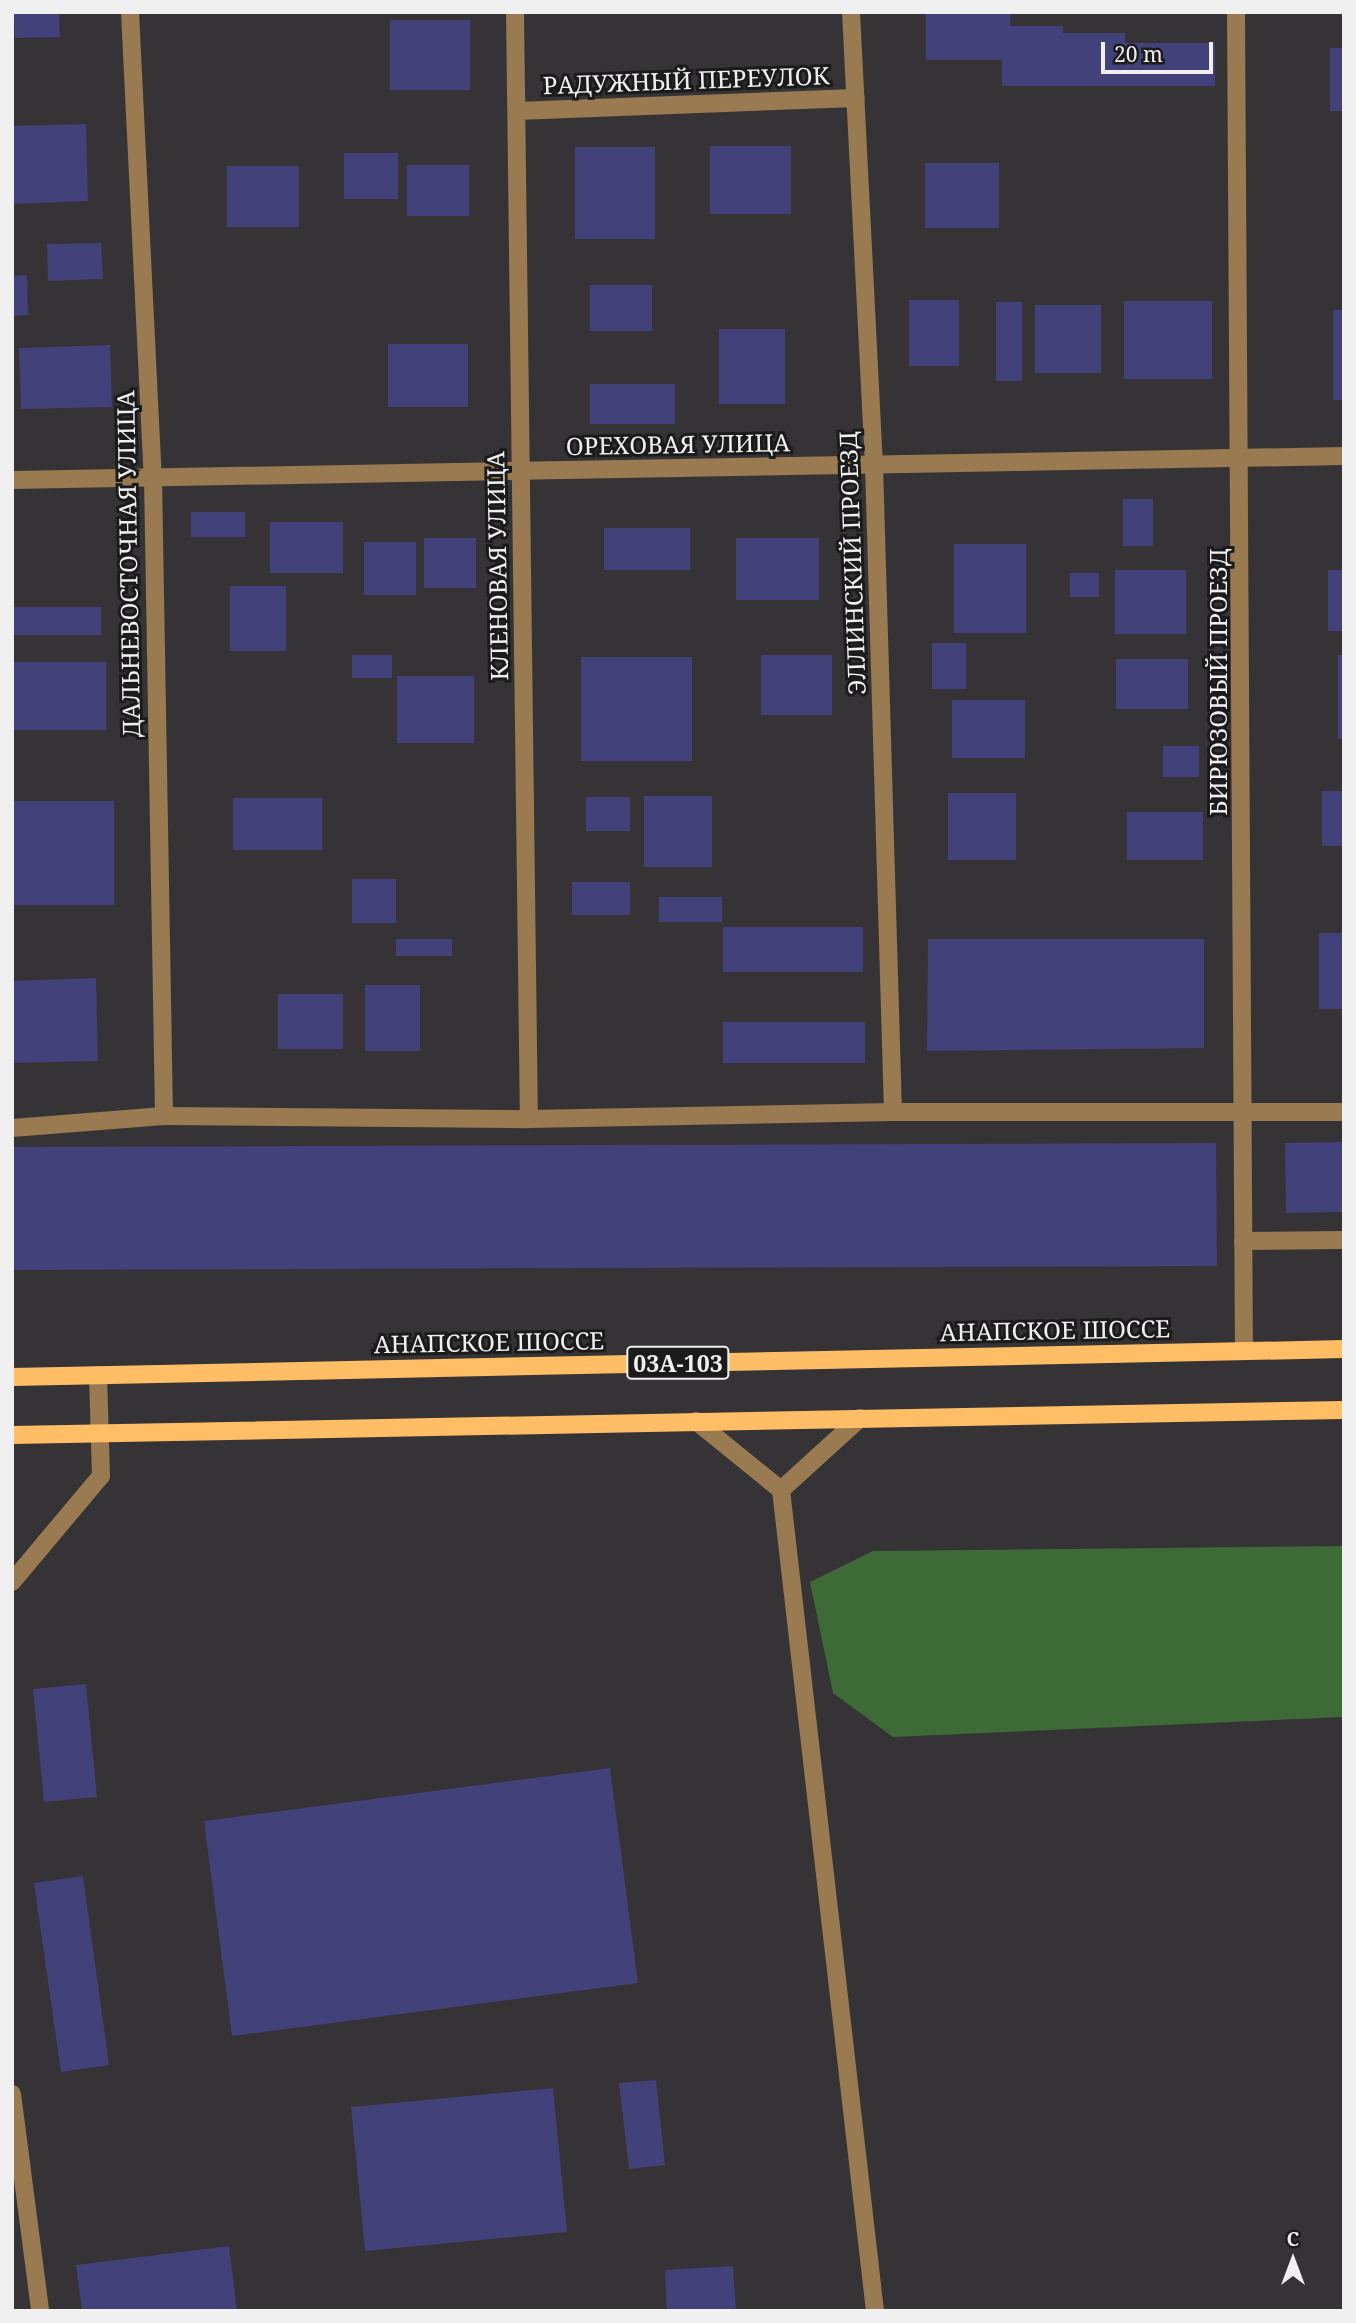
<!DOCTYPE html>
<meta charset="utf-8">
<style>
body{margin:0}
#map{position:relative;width:1356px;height:2323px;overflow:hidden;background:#353335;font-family:"Noto Serif",serif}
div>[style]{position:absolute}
.forest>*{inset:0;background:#3e6a38}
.building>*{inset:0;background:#434179}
.minor>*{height:18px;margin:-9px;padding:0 9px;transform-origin:9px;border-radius:9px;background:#997a51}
.major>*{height:18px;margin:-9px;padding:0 9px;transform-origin:9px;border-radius:9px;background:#ffbe65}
span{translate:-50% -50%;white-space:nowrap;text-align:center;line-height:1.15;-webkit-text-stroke:6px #1c1b1c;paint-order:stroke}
.shield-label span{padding:2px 5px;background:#1c1b1c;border:2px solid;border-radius:5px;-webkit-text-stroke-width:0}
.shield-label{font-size:23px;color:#f1f0f1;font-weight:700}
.street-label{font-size:24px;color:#f1f0f1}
.frame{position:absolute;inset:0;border:14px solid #f1f0f1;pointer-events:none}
.north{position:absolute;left:1258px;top:2225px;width:70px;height:70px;-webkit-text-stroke:5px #1c1b1c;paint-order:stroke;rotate:0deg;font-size:19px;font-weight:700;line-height:28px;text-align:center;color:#f1f0f1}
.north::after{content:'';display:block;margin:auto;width:24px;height:32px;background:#f1f0f1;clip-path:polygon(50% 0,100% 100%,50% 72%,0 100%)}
.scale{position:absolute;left:1101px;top:42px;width:112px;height:32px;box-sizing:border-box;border:4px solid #f1f0f1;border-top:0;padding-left:9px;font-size:21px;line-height:24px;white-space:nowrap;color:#f1f0f1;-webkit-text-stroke:5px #1c1b1c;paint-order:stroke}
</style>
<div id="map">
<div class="forest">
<i style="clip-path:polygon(1344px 1546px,1344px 1717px,893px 1737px,833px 1693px,810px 1582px,873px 1551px)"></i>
</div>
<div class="building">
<i style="clip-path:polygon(14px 12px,59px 12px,60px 37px,15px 38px)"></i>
<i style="clip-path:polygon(926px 12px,1010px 12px,1010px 26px,1063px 26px,1063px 33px,1125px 33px,1125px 43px,1215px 43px,1215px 86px,1002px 86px,1002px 60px,926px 60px)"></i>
<i style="clip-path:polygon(390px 20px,470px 20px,470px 90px,390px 90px)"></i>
<i style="clip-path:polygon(1330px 48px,1344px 48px,1344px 111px,1330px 111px)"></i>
<i style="clip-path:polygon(86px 124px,88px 201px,12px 204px,12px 126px)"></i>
<i style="clip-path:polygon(710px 146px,791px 146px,791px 214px,710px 214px)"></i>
<i style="clip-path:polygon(575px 147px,655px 147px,655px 239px,575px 239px)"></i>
<i style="clip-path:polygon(344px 153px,398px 153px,398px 199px,344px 199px)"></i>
<i style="clip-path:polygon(925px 163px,999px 163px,999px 228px,925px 228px)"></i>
<i style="clip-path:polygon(407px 165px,469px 165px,469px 216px,407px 216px)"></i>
<i style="clip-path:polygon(227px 166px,299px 166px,299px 227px,227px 227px)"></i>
<i style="clip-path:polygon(101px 243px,103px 279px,48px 281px,47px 244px)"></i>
<i style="clip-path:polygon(27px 275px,28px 315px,12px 316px,12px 276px)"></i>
<i style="clip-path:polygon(590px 285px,652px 285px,652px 331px,590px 331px)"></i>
<i style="clip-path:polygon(909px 300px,959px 300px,959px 366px,909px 366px)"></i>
<i style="clip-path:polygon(1124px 301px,1212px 301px,1212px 379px,1124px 379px)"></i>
<i style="clip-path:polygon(996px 302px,1022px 302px,1022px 381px,996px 381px)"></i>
<i style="clip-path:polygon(1035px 305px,1101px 305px,1101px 373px,1035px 373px)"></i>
<i style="clip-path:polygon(1333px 310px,1344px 310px,1344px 400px,1333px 400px)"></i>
<i style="clip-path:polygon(719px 329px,785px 329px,785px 404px,719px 404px)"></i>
<i style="clip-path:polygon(388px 344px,468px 344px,468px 407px,388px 407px)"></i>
<i style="clip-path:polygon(110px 345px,112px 407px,21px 409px,19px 348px)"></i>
<i style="clip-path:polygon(590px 384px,675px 384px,675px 424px,590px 424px)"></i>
<i style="clip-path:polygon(1123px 499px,1153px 499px,1153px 546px,1123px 546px)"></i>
<i style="clip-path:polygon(191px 512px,245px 512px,245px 537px,191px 537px)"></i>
<i style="clip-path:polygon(270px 522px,343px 522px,343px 573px,270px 573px)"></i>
<i style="clip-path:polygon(604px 528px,690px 528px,690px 570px,604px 570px)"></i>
<i style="clip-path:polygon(424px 538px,476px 538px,476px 588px,424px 588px)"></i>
<i style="clip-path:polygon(736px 538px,819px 538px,819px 600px,736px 600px)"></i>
<i style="clip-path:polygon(364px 542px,416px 542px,416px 595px,364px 595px)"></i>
<i style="clip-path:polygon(954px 544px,1026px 544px,1026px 633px,954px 633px)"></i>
<i style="clip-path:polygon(1115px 570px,1186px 570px,1186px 634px,1115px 634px)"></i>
<i style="clip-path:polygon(1328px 570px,1344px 570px,1344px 631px,1328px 631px)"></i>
<i style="clip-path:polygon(1070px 573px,1099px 573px,1099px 597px,1070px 597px)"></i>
<i style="clip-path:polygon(230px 586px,286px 586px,286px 651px,230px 651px)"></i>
<i style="clip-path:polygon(12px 607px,101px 607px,101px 635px,12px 635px)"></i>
<i style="clip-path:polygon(932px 643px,966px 643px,966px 689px,932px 689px)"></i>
<i style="clip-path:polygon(352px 655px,392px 655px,392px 678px,352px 678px)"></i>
<i style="clip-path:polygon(761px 655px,832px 655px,832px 715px,761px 715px)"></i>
<i style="clip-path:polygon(1338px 655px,1344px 655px,1344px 739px,1338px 739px)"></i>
<i style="clip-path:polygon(581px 657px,692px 657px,692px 761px,581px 761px)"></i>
<i style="clip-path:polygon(1116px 659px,1188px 659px,1188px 709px,1116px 709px)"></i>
<i style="clip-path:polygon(12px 662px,106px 662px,106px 730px,12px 730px)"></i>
<i style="clip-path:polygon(397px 676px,474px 676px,474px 743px,397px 743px)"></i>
<i style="clip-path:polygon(952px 700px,1025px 700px,1025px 758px,952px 758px)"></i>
<i style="clip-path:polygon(1163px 746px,1199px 746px,1199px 777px,1163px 777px)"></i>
<i style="clip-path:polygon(1322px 791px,1344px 791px,1344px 846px,1322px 846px)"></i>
<i style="clip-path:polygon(948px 793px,1016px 793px,1016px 860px,948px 860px)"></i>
<i style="clip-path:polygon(644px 796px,712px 796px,712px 867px,644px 867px)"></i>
<i style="clip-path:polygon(586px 797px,630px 797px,630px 831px,586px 831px)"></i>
<i style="clip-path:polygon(233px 798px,322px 798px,322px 850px,233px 850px)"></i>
<i style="clip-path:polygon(12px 801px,114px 801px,114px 905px,12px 905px)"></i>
<i style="clip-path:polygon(1127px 812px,1203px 812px,1203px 860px,1127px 860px)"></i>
<i style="clip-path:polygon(352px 879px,396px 879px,396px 923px,352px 923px)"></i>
<i style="clip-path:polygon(572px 882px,630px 882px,630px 915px,572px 915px)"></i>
<i style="clip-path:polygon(659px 897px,722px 897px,722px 922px,659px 922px)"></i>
<i style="clip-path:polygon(723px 927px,863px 927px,863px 972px,723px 972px)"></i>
<i style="clip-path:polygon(1319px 933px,1344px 933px,1344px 1009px,1319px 1009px)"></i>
<i style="clip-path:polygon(396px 939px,452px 939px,452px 956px,396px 956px)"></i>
<i style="clip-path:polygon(928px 939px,1204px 939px,1204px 1048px,927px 1051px)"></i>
<i style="clip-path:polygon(96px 978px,98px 1061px,12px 1063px,12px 981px)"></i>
<i style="clip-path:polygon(365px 985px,420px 985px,420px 1051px,365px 1051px)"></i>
<i style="clip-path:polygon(278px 994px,343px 994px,343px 1049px,278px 1049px)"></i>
<i style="clip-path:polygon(723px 1022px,865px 1022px,865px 1063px,723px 1063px)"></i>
<i style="clip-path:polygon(1344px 1142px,1344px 1212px,1286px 1213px,1285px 1143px)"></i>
<i style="clip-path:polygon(1216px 1143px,1217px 1266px,12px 1270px,12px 1147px)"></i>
<i style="clip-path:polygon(86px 1684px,97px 1797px,44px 1802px,33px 1689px)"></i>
<i style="clip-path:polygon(610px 1768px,638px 1983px,232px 2036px,204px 1821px)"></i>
<i style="clip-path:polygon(83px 1876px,109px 2065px,61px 2072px,34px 1883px)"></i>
<i style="clip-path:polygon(656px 2080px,665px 2165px,629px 2169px,619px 2083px)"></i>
<i style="clip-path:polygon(553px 2088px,567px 2232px,365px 2251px,351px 2107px)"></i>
<i style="clip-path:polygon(229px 2246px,237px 2311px,82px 2311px,76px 2265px)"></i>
<i style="clip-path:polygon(733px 2266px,736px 2311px,667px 2311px,665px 2270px)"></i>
</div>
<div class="minor">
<i style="left:130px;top:12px;width:467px;rotate:87.2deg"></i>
<i style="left:153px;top:478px;width:638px;rotate:89.01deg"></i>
<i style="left:515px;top:12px;width:1107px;rotate:89.28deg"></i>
<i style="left:851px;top:12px;width:454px;rotate:87.1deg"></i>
<i style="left:874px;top:465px;width:647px;rotate:88.32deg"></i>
<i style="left:1236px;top:12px;width:1339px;rotate:89.66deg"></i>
<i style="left:517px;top:111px;width:339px;rotate:-2.2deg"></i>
<i style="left:12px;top:480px;width:1332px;rotate:-1.03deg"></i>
<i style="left:12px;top:1128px;width:152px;rotate:-4.5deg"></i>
<i style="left:164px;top:1116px;width:365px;rotate:0.5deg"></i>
<i style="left:529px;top:1119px;width:364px;rotate:-1.1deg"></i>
<i style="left:893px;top:1112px;width:451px"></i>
<i style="left:1243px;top:1241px;width:101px;rotate:-0.6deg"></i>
<i style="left:696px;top:1421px;width:109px;rotate:39.1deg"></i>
<i style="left:781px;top:1490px;width:826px;rotate:83.47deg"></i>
<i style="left:781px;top:1490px;width:107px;rotate:-42.3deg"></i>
<i style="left:12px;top:1582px;width:138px;rotate:-50deg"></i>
<i style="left:101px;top:1476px;width:101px;rotate:-91.7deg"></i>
<i style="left:12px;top:2094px;width:219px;rotate:82.6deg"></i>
</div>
<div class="major">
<i style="left:12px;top:1377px;width:1332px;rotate:-1.2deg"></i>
<i style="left:12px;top:1435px;width:1332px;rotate:-1.08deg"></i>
</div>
<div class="shield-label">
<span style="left:678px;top:1363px">03А-103</span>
</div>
<div class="street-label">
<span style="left:686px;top:80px;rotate:-2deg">РАДУЖНЫЙ ПЕРЕУЛОК</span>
<span style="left:678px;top:444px;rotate:-1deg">ОРЕХОВАЯ УЛИЦА</span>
<span style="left:852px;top:563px;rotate:-92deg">ЭЛЛИНСКИЙ ПРОЕЗД</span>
<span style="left:128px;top:564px;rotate:-91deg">ДАЛЬНЕВОСТОЧНАЯ УЛИЦА</span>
<span style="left:497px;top:566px;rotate:-91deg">КЛЕНОВАЯ УЛИЦА</span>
<span style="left:1218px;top:682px;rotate:-90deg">БИРЮЗОВЫЙ ПРОЕЗД</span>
<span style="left:1055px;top:1330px;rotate:-1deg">АНАПСКОЕ ШОССЕ</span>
<span style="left:489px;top:1342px;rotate:-1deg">АНАПСКОЕ ШОССЕ</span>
</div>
<div class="frame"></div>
<div class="north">С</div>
<div class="scale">20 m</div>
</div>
